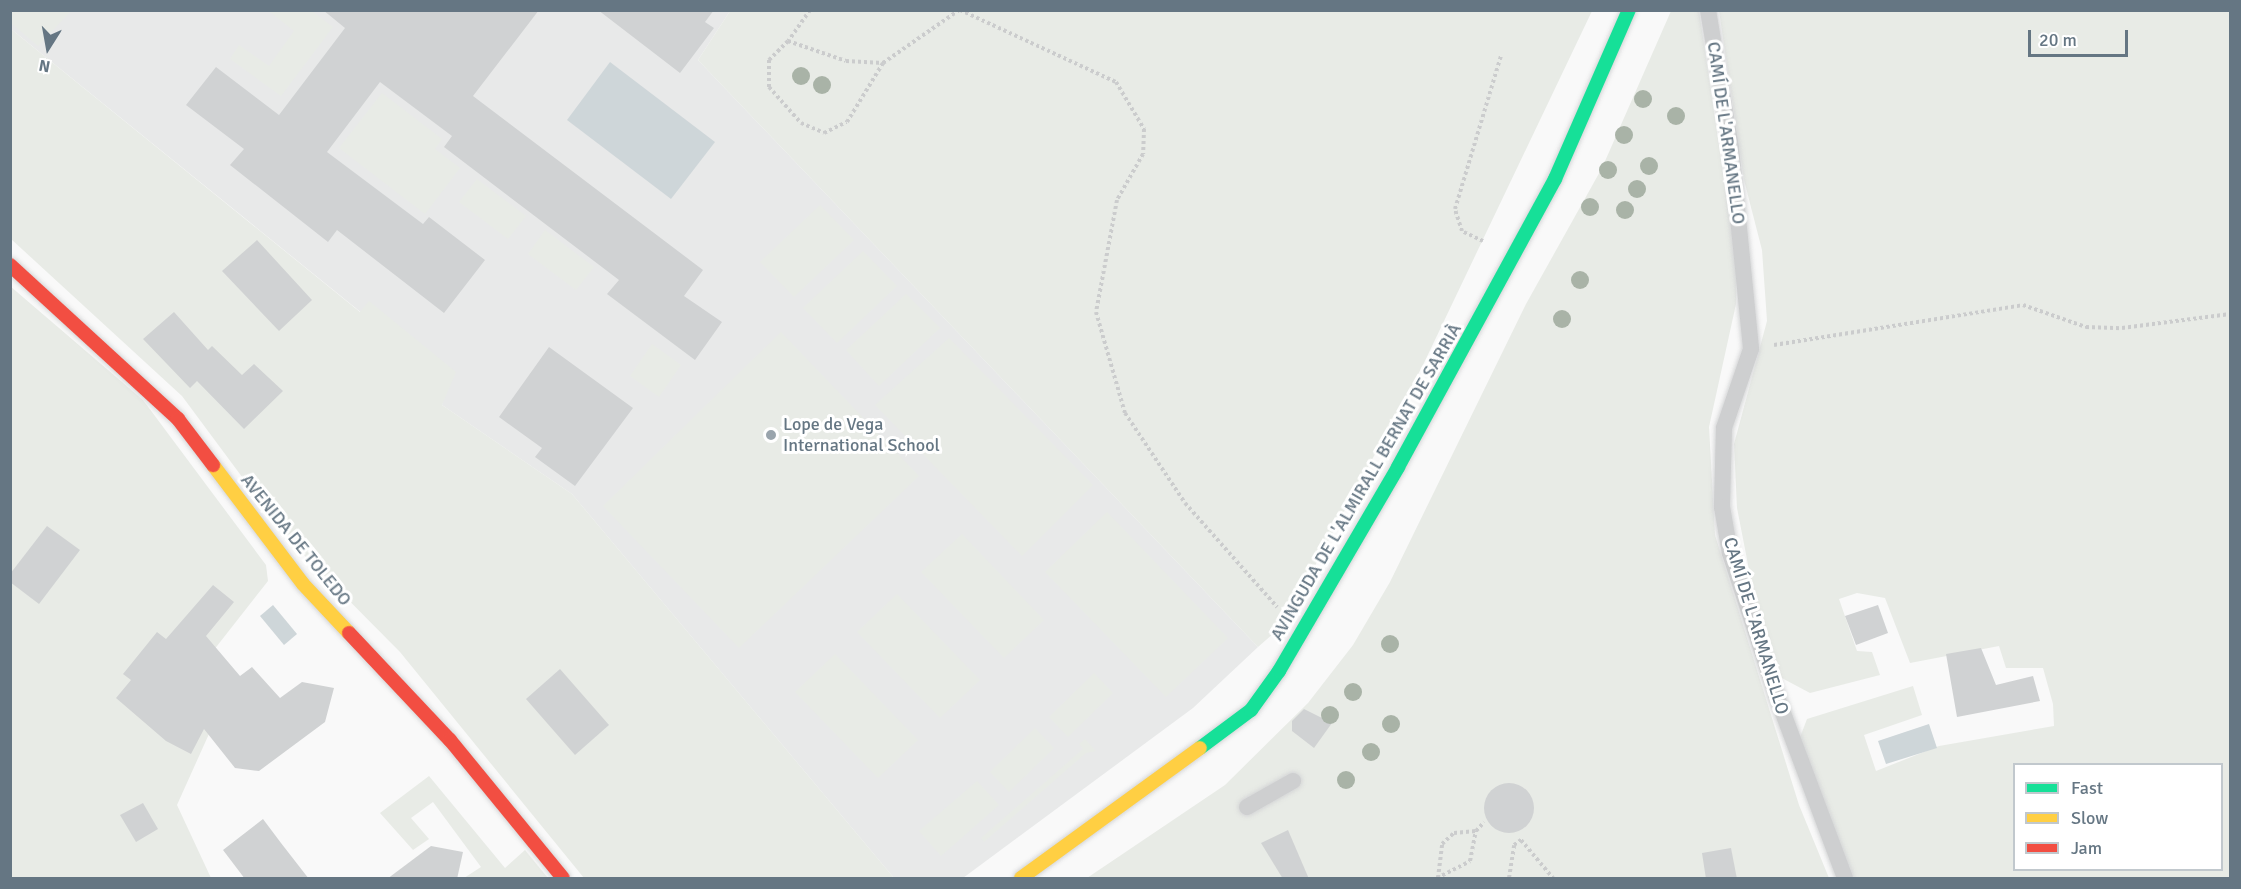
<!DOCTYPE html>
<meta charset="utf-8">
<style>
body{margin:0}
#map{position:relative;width:2241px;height:889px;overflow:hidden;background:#f9f9f9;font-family:Signika,sans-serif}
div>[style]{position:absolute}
.built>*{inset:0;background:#e8e9e9}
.green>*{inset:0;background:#e8ebe6}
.water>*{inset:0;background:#ced6d9}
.building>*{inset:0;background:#d0d2d3}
.round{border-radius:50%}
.path>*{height:4px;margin-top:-2px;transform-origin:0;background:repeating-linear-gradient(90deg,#cbcccd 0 3px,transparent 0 6px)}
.roads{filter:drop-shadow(0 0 2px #d5d6d7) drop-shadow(0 0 2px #d5d6d7)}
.lane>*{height:16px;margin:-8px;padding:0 8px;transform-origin:8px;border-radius:8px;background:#cecfd0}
.fast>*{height:14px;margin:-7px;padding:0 7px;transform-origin:7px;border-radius:7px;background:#16e098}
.slow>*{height:14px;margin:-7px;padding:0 7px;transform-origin:7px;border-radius:7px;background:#ffcf43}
.jam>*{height:14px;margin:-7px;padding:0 7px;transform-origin:7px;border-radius:7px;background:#f24e42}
.trees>*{width:18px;height:18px;margin:-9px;border-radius:50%;background:#a9b3a7}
.dots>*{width:16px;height:16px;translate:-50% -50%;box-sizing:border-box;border:3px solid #fff;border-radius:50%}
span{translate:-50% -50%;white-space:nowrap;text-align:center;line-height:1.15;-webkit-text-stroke:6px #fff;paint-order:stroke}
.street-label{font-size:18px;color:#657683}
.poi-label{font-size:18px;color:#657683}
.left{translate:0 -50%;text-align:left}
.frame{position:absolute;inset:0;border:12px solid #657683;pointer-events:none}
.legend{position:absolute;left:2013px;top:763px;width:210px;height:108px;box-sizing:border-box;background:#fff;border:2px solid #c1c8cd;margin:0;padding:8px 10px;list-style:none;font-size:18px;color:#657683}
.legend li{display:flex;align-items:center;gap:12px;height:30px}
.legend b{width:30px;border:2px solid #c1c8cd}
.north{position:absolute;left:18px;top:18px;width:60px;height:60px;-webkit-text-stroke:4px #fff;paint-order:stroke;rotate:191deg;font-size:16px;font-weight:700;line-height:24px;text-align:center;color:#657683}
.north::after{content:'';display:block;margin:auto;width:21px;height:27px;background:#657683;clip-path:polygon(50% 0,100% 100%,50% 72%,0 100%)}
.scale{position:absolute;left:2028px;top:30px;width:100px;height:27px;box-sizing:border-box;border:3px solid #657683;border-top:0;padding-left:8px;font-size:18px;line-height:21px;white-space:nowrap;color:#657683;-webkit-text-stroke:4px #fff;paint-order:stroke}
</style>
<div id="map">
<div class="built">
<i style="clip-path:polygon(10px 11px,730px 11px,698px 60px,1258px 647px,1193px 708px,963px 878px,894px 878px,572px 494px,442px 405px,447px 382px,11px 29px)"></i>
</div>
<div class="green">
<i style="clip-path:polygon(10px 11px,11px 10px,71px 11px,38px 46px,11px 23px)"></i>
<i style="clip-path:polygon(269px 11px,312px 11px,333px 27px,281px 96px,230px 59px,239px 45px,269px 66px,294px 31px)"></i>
<i style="clip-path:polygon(730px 11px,730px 10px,1592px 11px,1423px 365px,1311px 573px,1275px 632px,1258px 647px,698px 60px)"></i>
<i style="clip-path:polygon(1671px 11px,1699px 11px,1736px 260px,1736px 304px,1709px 427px,1715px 535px,1799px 805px,1829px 878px,1087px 878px,1225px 785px,1308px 703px,1353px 645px,1390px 582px,1526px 304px,1602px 168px)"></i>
<i style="clip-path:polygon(evenodd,1719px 11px,2230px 11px,2230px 878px,1854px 878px,1799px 740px,1807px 719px,1913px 686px,1922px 715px,1864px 735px,1876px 771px,1939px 746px,2054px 726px,2053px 704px,2043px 668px,2006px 668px,1999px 646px,1910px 663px,1885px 598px,1857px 593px,1839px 599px,1857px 651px,1872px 652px,1880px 675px,1810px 693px,1778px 676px,1759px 621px,1737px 508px,1734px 444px,1767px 321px,1762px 250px,1744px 180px,1719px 11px,2014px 764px,2222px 764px,2222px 870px,2014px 870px,2014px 764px)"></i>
<i style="clip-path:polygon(11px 29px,360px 312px,369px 301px,456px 372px,442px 405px,572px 494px,894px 878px,584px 878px,400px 652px,288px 539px,182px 396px,11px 239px)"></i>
<i style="clip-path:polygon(382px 93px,442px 139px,435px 149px,460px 168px,425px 214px,339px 148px)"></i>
<i style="clip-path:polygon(477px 179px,526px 216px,508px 239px,459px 202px)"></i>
<i style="clip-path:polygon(820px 205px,854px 240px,794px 297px,760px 262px)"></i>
<i style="clip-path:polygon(545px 230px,594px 267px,576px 290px,528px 254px)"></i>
<i style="clip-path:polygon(863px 251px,897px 286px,837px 343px,803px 308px)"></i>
<i style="clip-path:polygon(10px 286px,143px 400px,266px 565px,268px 581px,188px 683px,213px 725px,177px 805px,211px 878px,11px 878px)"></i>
<i style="clip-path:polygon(906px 294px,940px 328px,879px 386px,846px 350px)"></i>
<i style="clip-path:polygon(781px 332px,919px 476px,739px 648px,603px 506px)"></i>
<i style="clip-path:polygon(949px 338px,1093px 485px,1022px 556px,875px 405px)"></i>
<i style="clip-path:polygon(652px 344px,681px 365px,659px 397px,630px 376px)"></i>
<i style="clip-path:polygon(1107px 512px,1228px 638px,1166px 697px,1045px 572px)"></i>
<i style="clip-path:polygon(962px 534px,1044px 620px,1004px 658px,921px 572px)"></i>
<i style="clip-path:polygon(897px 594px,980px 680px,940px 718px,857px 632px)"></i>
<i style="clip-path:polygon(835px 654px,918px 740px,878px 778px,795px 692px)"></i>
<i style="clip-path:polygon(1094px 673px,1113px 693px,1068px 737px,1049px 717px)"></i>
<i style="clip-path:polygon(1035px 728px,1054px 748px,1009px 792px,990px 772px)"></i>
<i style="clip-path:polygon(1085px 739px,1096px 751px,1086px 753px,984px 842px,981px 838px,1083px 749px,1079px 744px)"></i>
<i style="clip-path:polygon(429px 776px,505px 868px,525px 850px,548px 878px,464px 878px,481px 867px,433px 802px,411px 818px,429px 839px,413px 850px,380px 813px)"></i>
<i style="clip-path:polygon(977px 781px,999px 805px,941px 856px,919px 831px)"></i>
</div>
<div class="water">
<i style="clip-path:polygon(610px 62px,715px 142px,671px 199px,567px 120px)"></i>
<i style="clip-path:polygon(273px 605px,297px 634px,284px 645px,260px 616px)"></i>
<i style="clip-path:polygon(1929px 724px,1937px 748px,1886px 764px,1878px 741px)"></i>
</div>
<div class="building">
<i style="clip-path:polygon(323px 10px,539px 10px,473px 96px,703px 270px,684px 296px,722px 322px,695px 360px,607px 294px,619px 280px,444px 147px,452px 136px,380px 82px,327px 152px,423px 224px,429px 217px,485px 260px,444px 313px,337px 230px,328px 242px,230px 165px,244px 149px,186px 105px,216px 67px,279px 115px,345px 28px)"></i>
<i style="clip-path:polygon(598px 10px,714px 10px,705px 22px,714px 28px,680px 73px)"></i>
<i style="clip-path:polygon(257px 240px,312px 300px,279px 331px,222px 271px)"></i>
<i style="clip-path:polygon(174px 312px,208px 350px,212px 346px,242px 375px,254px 364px,283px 391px,244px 429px,197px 381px,190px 388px,143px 339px)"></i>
<i style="clip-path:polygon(549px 347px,633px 408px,575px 486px,535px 457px,542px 448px,499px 417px)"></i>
<i style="clip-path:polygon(47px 526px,80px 550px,39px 604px,10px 582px,10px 574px)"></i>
<i style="clip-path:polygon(213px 585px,234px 602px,206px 636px,240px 676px,252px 667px,280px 698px,302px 682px,334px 688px,325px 722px,259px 771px,235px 768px,204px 729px,191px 754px,166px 741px,116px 698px,131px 680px,123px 674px,157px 632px,166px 639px)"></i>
<i style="clip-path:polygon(1878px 605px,1888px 633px,1856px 645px,1845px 616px)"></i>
<i style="clip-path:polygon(1981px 648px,1996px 685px,2033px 676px,2040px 701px,1957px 717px,1946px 654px)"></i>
<i style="clip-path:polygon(560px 669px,609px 725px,575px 755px,526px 699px)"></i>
<i style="clip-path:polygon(1304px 709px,1332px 723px,1314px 748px,1292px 731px,1292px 721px)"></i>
<i class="round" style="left:1484px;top:783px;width:50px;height:50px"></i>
<i style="clip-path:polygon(143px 803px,158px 829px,136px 842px,120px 815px)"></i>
<i style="clip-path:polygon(263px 819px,281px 843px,309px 879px,245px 879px,223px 850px)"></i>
<i style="clip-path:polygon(1288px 830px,1309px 879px,1283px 879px,1261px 843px)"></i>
<i style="clip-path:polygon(431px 846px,463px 852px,457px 879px,387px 879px)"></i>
<i style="clip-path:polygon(1731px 848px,1737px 879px,1706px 879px,1702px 853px)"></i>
</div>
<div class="path">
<i style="left:810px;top:10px;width:38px;rotate:125deg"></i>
<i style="left:788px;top:41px;width:61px;rotate:19deg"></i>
<i style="left:846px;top:61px;width:37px;rotate:3deg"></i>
<i style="left:883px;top:63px;width:93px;rotate:-34.9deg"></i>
<i style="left:960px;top:10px;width:172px;rotate:24.8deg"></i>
<i style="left:1116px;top:82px;width:55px;rotate:59.2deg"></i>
<i style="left:1144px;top:129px;width:25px;rotate:92deg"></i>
<i style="left:1143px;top:154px;width:53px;rotate:119.5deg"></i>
<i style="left:1117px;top:200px;width:114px;rotate:100.6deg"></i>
<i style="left:1096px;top:312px;width:105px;rotate:74deg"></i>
<i style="left:1125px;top:413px;width:108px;rotate:56.3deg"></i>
<i style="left:1185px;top:503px;width:139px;rotate:48.5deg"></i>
<i style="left:788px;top:41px;width:27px;rotate:135deg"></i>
<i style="left:769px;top:60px;width:27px;rotate:90deg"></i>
<i style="left:769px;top:87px;width:48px;rotate:48.4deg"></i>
<i style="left:801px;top:123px;width:25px;rotate:23deg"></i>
<i style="left:824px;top:133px;width:25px;rotate:-26deg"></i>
<i style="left:847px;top:122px;width:69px;rotate:-58.6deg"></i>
<i style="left:1483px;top:241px;width:23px;rotate:-155deg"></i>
<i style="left:1462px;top:231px;width:23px;rotate:-108deg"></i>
<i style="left:1455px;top:209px;width:160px;rotate:-73.3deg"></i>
<i style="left:1774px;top:345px;width:252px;rotate:-9.1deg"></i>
<i style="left:2023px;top:305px;width:67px;rotate:19.2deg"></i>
<i style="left:2086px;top:327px;width:36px;rotate:2deg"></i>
<i style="left:2122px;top:328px;width:109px;rotate:-7.4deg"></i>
<i style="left:1437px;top:878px;width:37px;rotate:-27deg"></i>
<i style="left:1470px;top:861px;width:31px;rotate:-79deg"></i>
<i style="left:1476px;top:831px;width:12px;rotate:-48deg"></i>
<i style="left:1438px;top:878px;width:34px;rotate:-83deg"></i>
<i style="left:1442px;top:844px;width:16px;rotate:-43deg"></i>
<i style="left:1454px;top:833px;width:22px;rotate:-5deg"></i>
<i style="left:1509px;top:878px;width:33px;rotate:-81deg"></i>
<i style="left:1514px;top:845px;width:9px;rotate:-36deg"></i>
<i style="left:1521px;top:840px;width:50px;rotate:49.9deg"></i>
</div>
<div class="roads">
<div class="lane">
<i style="left:1708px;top:10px;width:140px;rotate:80.5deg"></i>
<i style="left:1731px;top:148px;width:202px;rotate:84.3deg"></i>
<i style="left:1751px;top:349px;width:83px;rotate:108.9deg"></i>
<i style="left:1724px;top:428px;width:79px;rotate:91.5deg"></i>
<i style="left:1722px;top:507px;width:47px;rotate:80.1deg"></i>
<i style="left:1730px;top:553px;width:151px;rotate:71.9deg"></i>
<i style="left:1777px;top:697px;width:193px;rotate:69.4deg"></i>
<i style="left:1247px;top:807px;width:53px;rotate:-29.5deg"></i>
</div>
<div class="fast">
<i style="left:1200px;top:748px;width:64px;rotate:-36.7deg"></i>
<i style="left:1251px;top:710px;width:48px;rotate:-54.3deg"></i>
<i style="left:1279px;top:671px;width:236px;rotate:-59.7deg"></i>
<i style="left:1398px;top:467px;width:328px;rotate:-61.4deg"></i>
<i style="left:1555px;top:179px;width:184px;rotate:-66.4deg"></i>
</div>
<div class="slow">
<i style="left:213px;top:465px;width:149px;rotate:52.9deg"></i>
<i style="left:303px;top:584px;width:67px;rotate:46.8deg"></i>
<i style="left:1021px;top:878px;width:221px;rotate:-36deg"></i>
</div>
<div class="jam">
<i style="left:10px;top:265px;width:228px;rotate:42.5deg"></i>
<i style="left:178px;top:419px;width:58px;rotate:52.7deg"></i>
<i style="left:349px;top:633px;width:147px;rotate:46.7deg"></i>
<i style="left:450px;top:740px;width:178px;rotate:50.7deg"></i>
</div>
</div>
<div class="trees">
<i style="left:801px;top:76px"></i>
<i style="left:822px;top:85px"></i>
<i style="left:1643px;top:99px"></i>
<i style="left:1676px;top:116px"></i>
<i style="left:1624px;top:135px"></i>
<i style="left:1649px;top:166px"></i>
<i style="left:1608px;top:170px"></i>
<i style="left:1637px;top:189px"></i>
<i style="left:1590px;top:207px"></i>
<i style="left:1625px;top:210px"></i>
<i style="left:1580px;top:280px"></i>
<i style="left:1562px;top:319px"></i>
<i style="left:1390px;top:644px"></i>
<i style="left:1353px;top:692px"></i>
<i style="left:1330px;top:715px"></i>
<i style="left:1391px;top:724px"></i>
<i style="left:1371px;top:752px"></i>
<i style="left:1346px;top:780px"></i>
</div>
<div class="dots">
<i style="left:771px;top:435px;background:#99a4ac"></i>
</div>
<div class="street-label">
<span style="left:1726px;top:133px;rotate:82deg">CAMÍ DE L'ARMANELLO</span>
<span style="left:1366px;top:482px;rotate:-60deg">AVINGUDA DE L'ALMIRALL BERNAT DE SARRIÀ</span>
<span style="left:296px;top:540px;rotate:51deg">AVENIDA DE TOLEDO</span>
<span style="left:1756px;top:626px;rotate:73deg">CAMÍ DE L'ARMANELLO</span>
</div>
<div class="poi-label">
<span class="left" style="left:783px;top:435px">Lope de Vega<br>International School</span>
</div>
<div class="frame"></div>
<ul class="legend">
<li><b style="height:8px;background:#16e098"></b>Fast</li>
<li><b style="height:8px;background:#ffcf43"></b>Slow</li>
<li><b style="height:8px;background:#f24e42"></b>Jam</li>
</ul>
<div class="north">N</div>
<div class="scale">20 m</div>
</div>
